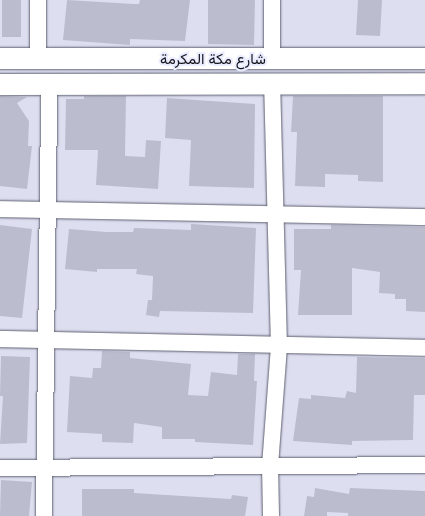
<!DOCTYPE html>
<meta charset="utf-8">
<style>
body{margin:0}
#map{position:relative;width:425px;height:516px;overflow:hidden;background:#dddff1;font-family:"Noto Serif",Vazirmatn,serif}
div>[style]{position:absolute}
.building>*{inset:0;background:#bbbdcf}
.roads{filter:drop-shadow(0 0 1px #5d5f6e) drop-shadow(0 0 1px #5d5f6e)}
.minor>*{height:16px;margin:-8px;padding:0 8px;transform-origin:8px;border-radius:8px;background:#fff}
.major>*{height:21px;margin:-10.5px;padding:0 10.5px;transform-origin:10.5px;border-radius:10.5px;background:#fff}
span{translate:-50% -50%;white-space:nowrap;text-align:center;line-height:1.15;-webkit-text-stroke:4px #eaecff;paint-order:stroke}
.street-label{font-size:15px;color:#15161c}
</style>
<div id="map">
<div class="building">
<i style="clip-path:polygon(2px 0,21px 0,21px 37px,2px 37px)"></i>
<i style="clip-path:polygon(67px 0,134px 4px,139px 4px,140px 0,190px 0,185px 41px,130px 39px,130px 45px,63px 40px)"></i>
<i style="clip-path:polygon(208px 0,255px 0,254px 45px,208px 44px)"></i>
<i style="clip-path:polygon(358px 0,382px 0,380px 36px,356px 35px)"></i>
<i style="clip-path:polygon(0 96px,27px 97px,17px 103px,29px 121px,28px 146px,32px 146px,27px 189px,0 186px)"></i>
<i style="clip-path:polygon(84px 96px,126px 96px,125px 156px,145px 157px,146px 140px,161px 141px,158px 189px,96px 185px,98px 150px,65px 150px,66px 99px,84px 99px)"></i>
<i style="clip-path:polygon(293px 96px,383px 96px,383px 182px,358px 181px,358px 175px,325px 174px,325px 187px,295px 186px,297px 132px,291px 132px)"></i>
<i style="clip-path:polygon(167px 98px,255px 104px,254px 188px,189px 186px,191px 140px,165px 138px)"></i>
<i style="clip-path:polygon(191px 224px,256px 228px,253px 313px,160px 311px,159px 317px,146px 315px,148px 300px,152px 300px,153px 276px,136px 274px,137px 269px,97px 269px,97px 272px,65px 269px,69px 229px,106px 232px,133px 232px,134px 228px,191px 230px)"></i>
<i style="clip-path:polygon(0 225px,32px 229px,22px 318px,0 316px)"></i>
<i style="clip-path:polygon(331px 225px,425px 227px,425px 312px,406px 311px,406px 299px,395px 299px,395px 294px,379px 293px,380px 272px,352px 268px,352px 315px,298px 315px,301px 270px,294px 270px,294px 229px,331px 229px)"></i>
<i style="clip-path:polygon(102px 351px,130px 352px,130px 358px,191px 364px,188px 395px,208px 396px,211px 372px,237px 375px,238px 354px,255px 354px,254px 381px,257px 381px,253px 445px,195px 442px,195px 439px,162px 439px,162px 427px,134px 423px,133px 443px,102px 442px,102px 434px,67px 432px,70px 376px,92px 378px,93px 368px,101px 368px)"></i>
<i style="clip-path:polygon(1px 356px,30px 357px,27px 443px,0 444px,3px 396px,0 396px)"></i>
<i style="clip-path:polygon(357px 357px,425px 358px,425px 395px,414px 395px,413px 440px,352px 441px,352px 445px,293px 441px,299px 398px,311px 399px,311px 395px,345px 398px,347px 391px,356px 393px)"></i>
<i style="clip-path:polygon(1px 480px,32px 482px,29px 516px,0 516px)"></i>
<i style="clip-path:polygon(315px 488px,349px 494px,350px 488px,425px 491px,425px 516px,348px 516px,348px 513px,327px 512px,327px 516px,304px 516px,307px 496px,314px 497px)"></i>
<i style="clip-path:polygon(82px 489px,134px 489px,134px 493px,231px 499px,232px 495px,248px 497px,245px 516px,82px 516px)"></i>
</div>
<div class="roads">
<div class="minor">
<i style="left:272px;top:0;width:59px;rotate:90deg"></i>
<i style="left:38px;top:58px;width:58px;rotate:-90deg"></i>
<i style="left:0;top:209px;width:425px;rotate:1.1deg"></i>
<i style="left:0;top:339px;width:425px;rotate:1.2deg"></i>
<i style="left:0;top:468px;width:425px;rotate:-0.4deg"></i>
<i style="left:44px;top:516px;width:432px;rotate:-89.3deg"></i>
<i style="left:271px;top:516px;width:50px;rotate:-91.1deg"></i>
<i style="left:270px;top:466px;width:119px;rotate:-85.7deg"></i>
<i style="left:279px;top:347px;width:263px;rotate:-91.5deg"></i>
</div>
<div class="major">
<i style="left:0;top:58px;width:425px"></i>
<i style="left:0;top:84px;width:425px;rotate:-0.1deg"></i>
</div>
</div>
<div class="street-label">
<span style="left:213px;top:59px">شارع مكة المكرمة</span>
</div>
</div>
